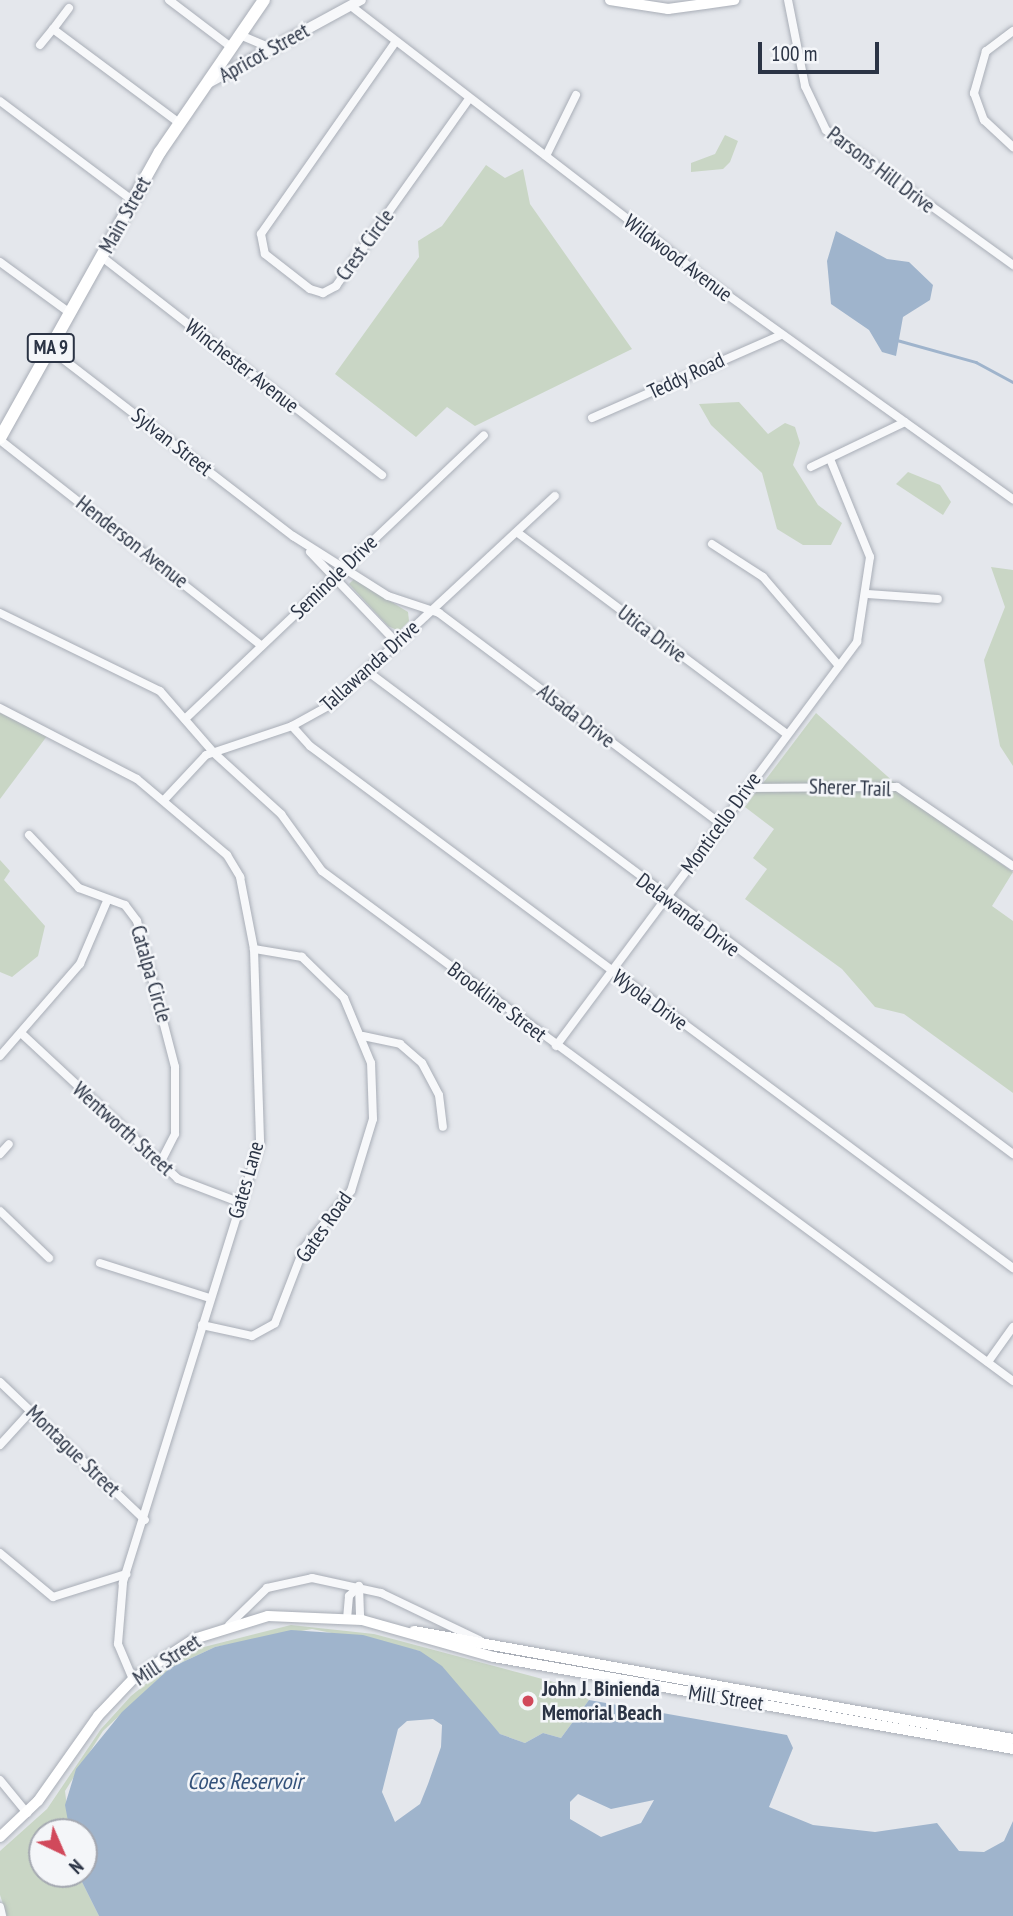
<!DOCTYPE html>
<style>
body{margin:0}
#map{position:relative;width:1013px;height:1916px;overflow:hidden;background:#e4e7ec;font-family:"PT Sans Narrow",sans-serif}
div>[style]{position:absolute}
.green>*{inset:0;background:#c9d6c5}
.water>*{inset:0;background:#9fb4cc}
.stream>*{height:2.5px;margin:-1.25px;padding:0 1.25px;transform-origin:1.25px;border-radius:1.25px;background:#9fb4cc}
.roads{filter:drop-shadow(0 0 2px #a9aeb7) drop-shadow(0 0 2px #a9aeb7)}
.minor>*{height:8px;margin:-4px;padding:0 4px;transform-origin:4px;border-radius:4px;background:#f7f8fa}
.tertiary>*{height:10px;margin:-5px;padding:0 5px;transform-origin:5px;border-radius:5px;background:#f7f8fa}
.secondary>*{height:10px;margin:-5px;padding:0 5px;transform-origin:5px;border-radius:5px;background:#fff}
.trunk>*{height:12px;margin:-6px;padding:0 6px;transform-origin:6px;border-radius:6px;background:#fff}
.dots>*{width:19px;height:19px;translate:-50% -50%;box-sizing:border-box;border:4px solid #f4f6f9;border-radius:50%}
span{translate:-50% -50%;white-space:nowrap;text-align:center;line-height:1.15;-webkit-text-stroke:5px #f4f6f9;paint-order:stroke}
.shield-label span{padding:2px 5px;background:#f4f6f9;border:2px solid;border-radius:5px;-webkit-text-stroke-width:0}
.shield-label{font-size:19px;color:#2b3445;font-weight:700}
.street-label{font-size:21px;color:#2b3445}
.poi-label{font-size:21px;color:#2b3445;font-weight:700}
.left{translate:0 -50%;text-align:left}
.water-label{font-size:23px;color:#34527a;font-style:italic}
.north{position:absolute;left:28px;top:1818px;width:70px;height:70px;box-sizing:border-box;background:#f4f6f9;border:2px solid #a4a8b1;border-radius:50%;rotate:136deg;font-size:19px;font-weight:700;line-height:28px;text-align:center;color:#2b3445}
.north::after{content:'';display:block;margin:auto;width:24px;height:32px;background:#d1495b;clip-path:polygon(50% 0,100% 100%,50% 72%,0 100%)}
.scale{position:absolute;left:758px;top:42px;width:121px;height:32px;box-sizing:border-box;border:4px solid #2b3445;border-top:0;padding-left:9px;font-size:21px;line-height:24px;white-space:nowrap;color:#2b3445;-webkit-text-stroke:5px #f4f6f9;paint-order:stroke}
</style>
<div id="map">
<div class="green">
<i style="clip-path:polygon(725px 135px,738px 141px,730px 162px,723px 169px,691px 172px,691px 163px,715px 154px)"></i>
<i style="clip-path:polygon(486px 165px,505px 178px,523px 169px,530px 204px,632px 349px,475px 426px,447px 407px,416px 437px,335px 374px,419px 257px,418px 241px,442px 226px)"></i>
<i style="clip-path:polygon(739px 402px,768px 434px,785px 423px,795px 427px,800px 443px,793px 465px,818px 505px,842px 523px,831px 545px,803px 545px,777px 529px,762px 473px,711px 425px,699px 404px)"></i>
<i style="clip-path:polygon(908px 472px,940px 485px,951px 502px,943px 515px,896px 484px)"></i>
<i style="clip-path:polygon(991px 567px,1013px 570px,1013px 766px,1000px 746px,984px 660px,1005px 607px)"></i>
<i style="clip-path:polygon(354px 579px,408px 612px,409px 621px,399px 631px,388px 626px,349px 584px)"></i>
<i style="clip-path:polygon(0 713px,47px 736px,0 799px)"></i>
<i style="clip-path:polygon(816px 713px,931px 815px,1013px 872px,992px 906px,1013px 921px,1013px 1093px,904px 1014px,875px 1007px,842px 969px,745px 899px,767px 869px,753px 858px,774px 829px,745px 807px)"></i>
<i style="clip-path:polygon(0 860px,10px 871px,4px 880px,45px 926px,38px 956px,12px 977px,0 972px)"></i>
<i style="clip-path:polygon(291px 1625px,374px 1634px,561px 1684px,589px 1700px,561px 1738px,543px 1733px,525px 1743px,500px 1734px,420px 1651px,312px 1629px,215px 1647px,170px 1668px,103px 1731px,65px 1791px,70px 1832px,42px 1832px,42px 1874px,78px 1874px,99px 1916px,7px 1916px,0 1895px,0 1851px,47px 1809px,101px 1729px,131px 1696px,168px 1666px,200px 1648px)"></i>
</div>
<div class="water">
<i style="clip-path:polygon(836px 231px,887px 259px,909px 262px,933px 285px,930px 300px,903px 317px,896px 356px,882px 352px,869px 330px,831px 304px,827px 261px)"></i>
<i style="clip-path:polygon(evenodd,291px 1630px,363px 1635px,420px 1651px,442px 1666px,500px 1734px,525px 1743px,543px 1733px,561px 1738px,589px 1700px,787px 1735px,793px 1748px,769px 1807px,813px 1825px,875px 1832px,937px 1823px,959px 1851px,984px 1852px,1004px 1841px,1013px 1821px,1013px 1916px,99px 1916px,78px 1874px,84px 1874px,84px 1832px,70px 1832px,65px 1805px,76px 1769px,122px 1712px,170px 1668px,215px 1647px,291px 1630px,433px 1719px,442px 1725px,441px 1747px,428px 1784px,420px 1804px,395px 1822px,382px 1792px,398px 1729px,407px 1721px,433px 1719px,291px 1630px,578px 1794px,611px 1809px,654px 1800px,641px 1823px,601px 1837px,570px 1819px,570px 1802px,578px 1794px)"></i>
</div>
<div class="stream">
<i style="left:897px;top:340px;width:82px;rotate:15.6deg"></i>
<i style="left:976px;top:362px;width:42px;rotate:28.4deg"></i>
</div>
<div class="roads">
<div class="minor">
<i style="left:169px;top:0;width:78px;rotate:37.2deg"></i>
<i style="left:788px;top:0;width:88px;rotate:78.8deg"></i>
<i style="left:805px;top:86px;width:49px;rotate:64.5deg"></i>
<i style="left:826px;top:130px;width:231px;rotate:35.8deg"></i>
<i style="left:351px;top:6px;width:442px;rotate:37.6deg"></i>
<i style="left:701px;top:276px;width:384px;rotate:35.6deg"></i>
<i style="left:69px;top:8px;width:26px;rotate:127deg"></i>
<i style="left:53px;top:29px;width:157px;rotate:36.7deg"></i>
<i style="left:1013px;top:31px;width:34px;rotate:143deg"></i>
<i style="left:986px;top:51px;width:44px;rotate:105.9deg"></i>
<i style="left:974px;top:93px;width:29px;rotate:70deg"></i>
<i style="left:984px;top:120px;width:40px;rotate:43deg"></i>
<i style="left:240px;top:35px;width:34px;rotate:23deg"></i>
<i style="left:394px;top:44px;width:232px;rotate:125deg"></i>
<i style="left:261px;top:234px;width:20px;rotate:79deg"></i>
<i style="left:265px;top:254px;width:57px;rotate:37.9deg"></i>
<i style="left:310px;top:289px;width:14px;rotate:17deg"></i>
<i style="left:323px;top:293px;width:15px;rotate:-28deg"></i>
<i style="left:336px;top:286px;width:229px;rotate:-54.6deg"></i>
<i style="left:40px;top:45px;width:21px;rotate:-51deg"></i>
<i style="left:0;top:101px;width:166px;rotate:36.9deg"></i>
<i style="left:546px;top:156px;width:68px;rotate:-63.8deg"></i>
<i style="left:102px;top:257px;width:355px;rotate:37.9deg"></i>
<i style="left:0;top:262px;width:87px;rotate:36.1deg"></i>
<i style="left:50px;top:349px;width:307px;rotate:37.6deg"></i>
<i style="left:293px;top:536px;width:112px;rotate:32.3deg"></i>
<i style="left:388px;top:596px;width:54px;rotate:18.4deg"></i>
<i style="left:439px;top:613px;width:352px;rotate:36.8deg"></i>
<i style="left:592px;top:418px;width:206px;rotate:-23.7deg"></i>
<i style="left:0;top:440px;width:333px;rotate:38.2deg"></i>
<i style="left:811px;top:467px;width:104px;rotate:-25.6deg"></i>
<i style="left:518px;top:533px;width:336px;rotate:36.8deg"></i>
<i style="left:712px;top:544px;width:61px;rotate:32.9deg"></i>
<i style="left:763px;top:577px;width:117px;rotate:49.5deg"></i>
<i style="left:310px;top:552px;width:126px;rotate:46.3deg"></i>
<i style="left:868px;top:594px;width:70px;rotate:4.1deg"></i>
<i style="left:0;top:613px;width:178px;rotate:26deg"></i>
<i style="left:160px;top:691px;width:82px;rotate:48.9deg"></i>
<i style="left:214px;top:753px;width:91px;rotate:42.3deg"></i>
<i style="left:281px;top:814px;width:70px;rotate:54.3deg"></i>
<i style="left:322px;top:871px;width:859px;rotate:36.43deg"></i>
<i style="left:367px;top:671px;width:807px;rotate:36.78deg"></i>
<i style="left:0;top:708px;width:154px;rotate:27.4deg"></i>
<i style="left:137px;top:779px;width:118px;rotate:40.2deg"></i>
<i style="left:227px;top:855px;width:26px;rotate:59deg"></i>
<i style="left:240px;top:877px;width:73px;rotate:79deg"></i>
<i style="left:254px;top:949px;width:193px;rotate:88.2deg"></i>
<i style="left:260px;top:1142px;width:462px;rotate:107.3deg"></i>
<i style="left:123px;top:1583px;width:61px;rotate:94.7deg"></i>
<i style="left:118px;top:1644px;width:38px;rotate:67deg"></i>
<i style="left:185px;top:719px;width:412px;rotate:-43.5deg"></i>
<i style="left:292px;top:726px;width:27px;rotate:48deg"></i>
<i style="left:310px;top:746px;width:876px;rotate:36.6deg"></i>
<i style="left:747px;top:788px;width:150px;rotate:-0.4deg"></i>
<i style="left:897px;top:787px;width:140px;rotate:34.3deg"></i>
<i style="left:165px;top:799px;width:60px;rotate:-47deg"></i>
<i style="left:206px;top:755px;width:91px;rotate:-18.6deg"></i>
<i style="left:292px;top:726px;width:43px;rotate:-28.9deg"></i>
<i style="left:330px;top:705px;width:307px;rotate:-42.9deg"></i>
<i style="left:29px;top:835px;width:73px;rotate:46.7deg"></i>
<i style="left:79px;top:888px;width:49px;rotate:20.3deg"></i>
<i style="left:125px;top:905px;width:20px;rotate:53deg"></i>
<i style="left:137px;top:921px;width:151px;rotate:75.4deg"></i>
<i style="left:175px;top:1067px;width:67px;rotate:90deg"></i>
<i style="left:175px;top:1134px;width:33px;rotate:117deg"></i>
<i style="left:21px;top:1033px;width:214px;rotate:42.9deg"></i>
<i style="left:178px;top:1179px;width:67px;rotate:20.9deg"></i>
<i style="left:363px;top:1036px;width:38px;rotate:12deg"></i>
<i style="left:400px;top:1044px;width:29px;rotate:41deg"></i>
<i style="left:422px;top:1063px;width:36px;rotate:62deg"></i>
<i style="left:439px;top:1095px;width:32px;rotate:83deg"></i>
<i style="left:556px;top:1046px;width:504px;rotate:-53.31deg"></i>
<i style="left:857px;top:642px;width:86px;rotate:-81.3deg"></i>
<i style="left:870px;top:557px;width:106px;rotate:-112.2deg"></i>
<i style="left:0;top:1056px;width:122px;rotate:-49deg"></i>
<i style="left:80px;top:964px;width:69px;rotate:-66.8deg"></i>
<i style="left:0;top:1154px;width:13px;rotate:-48deg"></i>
<i style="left:0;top:1211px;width:68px;rotate:43.8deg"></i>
<i style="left:100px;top:1263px;width:115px;rotate:17.7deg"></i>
<i style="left:202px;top:1325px;width:51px;rotate:12.4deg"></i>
<i style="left:252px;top:1336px;width:26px;rotate:-29deg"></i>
<i style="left:275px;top:1323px;width:80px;rotate:-68.9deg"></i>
<i style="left:304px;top:1248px;width:74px;rotate:-50.5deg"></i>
<i style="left:351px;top:1191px;width:75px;rotate:-73deg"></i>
<i style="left:373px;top:1119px;width:56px;rotate:-92deg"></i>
<i style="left:371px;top:1063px;width:70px;rotate:-112.6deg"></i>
<i style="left:344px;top:998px;width:59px;rotate:-135.7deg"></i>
<i style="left:302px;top:957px;width:49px;rotate:-170.5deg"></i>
<i style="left:988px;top:1362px;width:43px;rotate:-54.5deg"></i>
<i style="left:0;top:1382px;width:200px;rotate:43.6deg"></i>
<i style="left:0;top:1445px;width:46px;rotate:-47.6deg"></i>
<i style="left:0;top:1553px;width:69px;rotate:39.7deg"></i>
<i style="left:53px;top:1597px;width:77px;rotate:-17.5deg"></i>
<i style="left:347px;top:1619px;width:23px;rotate:-85deg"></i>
<i style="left:349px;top:1596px;width:14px;rotate:-45deg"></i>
<i style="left:359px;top:1586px;width:34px;rotate:88deg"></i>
<i style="left:229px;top:1625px;width:53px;rotate:-44.2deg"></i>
<i style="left:267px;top:1588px;width:46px;rotate:-12.5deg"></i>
<i style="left:312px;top:1578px;width:71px;rotate:12.3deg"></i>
<i style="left:381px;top:1593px;width:109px;rotate:25.6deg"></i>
<i style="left:0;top:1780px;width:43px;rotate:50.7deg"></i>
<i style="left:0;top:1907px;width:9px;rotate:77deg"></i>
</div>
<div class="tertiary">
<i style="left:208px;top:83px;width:174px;rotate:-28.5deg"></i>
</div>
<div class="secondary">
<i style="left:610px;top:0;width:59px;rotate:8.8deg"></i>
<i style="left:668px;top:9px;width:67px;rotate:-7.8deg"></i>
<i style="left:414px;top:1631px;width:609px;rotate:10.22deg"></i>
<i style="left:0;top:1837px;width:52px;rotate:-43.5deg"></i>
<i style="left:38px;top:1801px;width:104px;rotate:-54.8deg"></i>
<i style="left:98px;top:1716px;width:51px;rotate:-46.6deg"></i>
<i style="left:133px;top:1679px;width:73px;rotate:-33.3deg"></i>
<i style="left:194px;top:1639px;width:77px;rotate:-17.3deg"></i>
<i style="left:268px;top:1616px;width:94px;rotate:2.4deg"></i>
<i style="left:362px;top:1620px;width:137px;rotate:15.7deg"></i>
<i style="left:494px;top:1657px;width:527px;rotate:10.05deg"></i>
</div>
<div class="trunk">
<i style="left:0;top:438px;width:328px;rotate:-60.8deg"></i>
<i style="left:160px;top:152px;width:184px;rotate:-55.6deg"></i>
</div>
</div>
<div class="dots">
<i style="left:528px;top:1701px;background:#d1495b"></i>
</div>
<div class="shield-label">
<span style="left:51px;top:348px">MA 9</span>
</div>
<div class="street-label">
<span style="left:264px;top:53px;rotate:-29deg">Apricot Street</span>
<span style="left:881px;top:170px;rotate:37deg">Parsons Hill Drive</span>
<span style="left:125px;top:215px;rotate:-61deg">Main Street</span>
<span style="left:365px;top:245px;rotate:-54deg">Crest Circle</span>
<span style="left:678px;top:258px;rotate:37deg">Wildwood Avenue</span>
<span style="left:242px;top:366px;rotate:38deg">Winchester Avenue</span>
<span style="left:686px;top:376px;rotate:-25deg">Teddy Road</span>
<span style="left:172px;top:442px;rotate:38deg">Sylvan Street</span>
<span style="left:132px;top:542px;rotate:38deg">Henderson Avenue</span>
<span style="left:334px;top:577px;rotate:-44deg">Seminole Drive</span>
<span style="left:652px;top:634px;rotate:37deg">Utica Drive</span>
<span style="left:370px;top:666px;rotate:-42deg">Tallawanda Drive</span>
<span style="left:576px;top:716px;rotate:37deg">Alsada Drive</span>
<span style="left:850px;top:788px;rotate:2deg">Sherer Trail</span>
<span style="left:721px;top:823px;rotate:-54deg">Monticello Drive</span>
<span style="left:688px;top:915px;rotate:37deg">Delawanda Drive</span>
<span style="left:151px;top:974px;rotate:74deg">Catalpa Circle</span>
<span style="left:650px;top:1000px;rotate:36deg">Wyola Drive</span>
<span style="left:497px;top:1002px;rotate:37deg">Brookline Street</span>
<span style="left:123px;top:1129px;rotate:42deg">Wentworth Street</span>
<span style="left:246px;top:1180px;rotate:-74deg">Gates Lane</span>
<span style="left:324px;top:1227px;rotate:-55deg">Gates Road</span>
<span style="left:73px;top:1451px;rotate:44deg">Montague Street</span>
<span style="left:167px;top:1660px;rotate:-33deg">Mill Street</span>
<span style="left:726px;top:1698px;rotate:9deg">Mill Street</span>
</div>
<div class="poi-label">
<span class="left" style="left:542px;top:1701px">John J. Binienda<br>Memorial Beach</span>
</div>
<div class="water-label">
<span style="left:245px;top:1781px">Coes Reservoir</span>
</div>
<div class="north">N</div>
<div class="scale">100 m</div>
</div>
